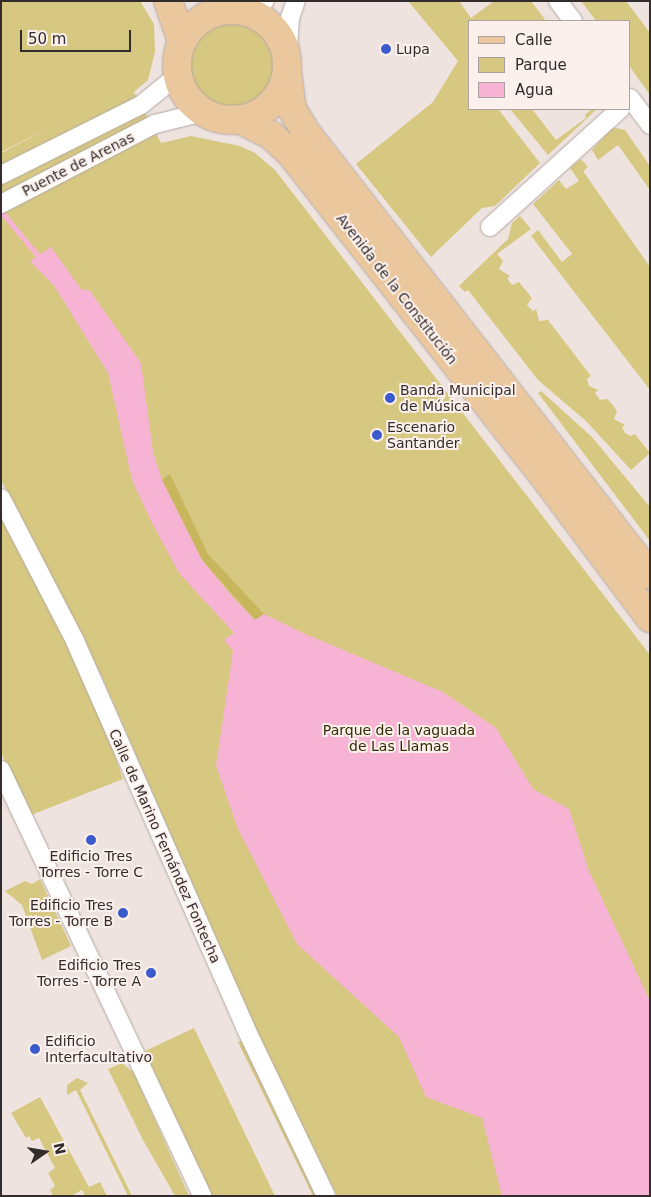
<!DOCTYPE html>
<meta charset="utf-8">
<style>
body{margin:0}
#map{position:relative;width:651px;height:1197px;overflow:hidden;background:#eee3df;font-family:"DejaVu Sans",sans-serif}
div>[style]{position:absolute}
.green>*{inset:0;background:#d7c881}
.round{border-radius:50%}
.forest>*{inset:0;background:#c8b65d}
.water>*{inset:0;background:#f7b3d3}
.stream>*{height:4.5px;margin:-2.25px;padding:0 2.25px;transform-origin:2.25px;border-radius:2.25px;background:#f7b3d3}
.roads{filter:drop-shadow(0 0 1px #b3a9a5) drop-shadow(0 0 1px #b3a9a5)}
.minor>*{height:18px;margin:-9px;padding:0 9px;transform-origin:9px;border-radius:9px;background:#fff}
.primary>*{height:28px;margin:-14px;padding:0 14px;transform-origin:14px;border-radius:14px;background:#eac79d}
.primary>.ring{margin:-14px;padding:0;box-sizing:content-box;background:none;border:28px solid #eac79d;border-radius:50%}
.dots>*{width:14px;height:14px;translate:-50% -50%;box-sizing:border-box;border:2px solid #fcf0ec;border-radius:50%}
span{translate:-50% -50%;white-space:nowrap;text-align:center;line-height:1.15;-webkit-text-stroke:4px #fcf0ec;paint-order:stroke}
.poi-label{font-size:14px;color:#322d2c}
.left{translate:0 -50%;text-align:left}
.right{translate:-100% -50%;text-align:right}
.street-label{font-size:14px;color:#322d2c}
.park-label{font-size:14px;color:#342c04}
.frame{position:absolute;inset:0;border:2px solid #322d2c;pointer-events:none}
.legend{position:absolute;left:468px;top:20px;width:162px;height:90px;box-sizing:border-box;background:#fcf0ec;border:1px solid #aba29f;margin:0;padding:6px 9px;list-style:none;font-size:15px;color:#322d2c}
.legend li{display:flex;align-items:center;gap:10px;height:25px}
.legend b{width:25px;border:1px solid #aba29f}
.north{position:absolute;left:20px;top:1127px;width:50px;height:50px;-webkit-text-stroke:4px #fcf0ec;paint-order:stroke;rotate:77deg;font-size:14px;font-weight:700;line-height:20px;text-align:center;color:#322d2c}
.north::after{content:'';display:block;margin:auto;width:18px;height:22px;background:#322d2c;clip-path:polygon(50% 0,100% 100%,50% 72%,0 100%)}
.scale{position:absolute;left:20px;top:30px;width:111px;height:22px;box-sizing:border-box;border:2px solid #322d2c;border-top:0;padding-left:6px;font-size:15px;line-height:18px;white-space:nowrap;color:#322d2c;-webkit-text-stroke:4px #fcf0ec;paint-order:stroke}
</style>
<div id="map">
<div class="green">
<i style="clip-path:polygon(1px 1px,140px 1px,154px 24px,155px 52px,148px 80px,134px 92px,161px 143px,191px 136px,240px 146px,255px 153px,275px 170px,650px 655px,650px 1196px,337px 1196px,262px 1043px,101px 675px,1px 480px,1px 153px,57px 124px,1px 152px)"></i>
<i style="clip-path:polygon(408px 1px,459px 1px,471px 18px,494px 1px,531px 1px,546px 21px,470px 21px,470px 109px,498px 109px,540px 163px,495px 206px,482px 208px,431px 257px,356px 164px,433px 102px,458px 61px)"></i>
<i style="clip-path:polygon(581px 1px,626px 1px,650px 33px,650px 95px,630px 67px,630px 21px,596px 21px)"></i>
<i class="round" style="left:190px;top:23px;width:84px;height:84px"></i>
<i style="clip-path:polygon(510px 109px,532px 109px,556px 140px,586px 118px,585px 115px,592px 109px,597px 109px,548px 155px)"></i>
<i style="clip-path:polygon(616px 128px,625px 130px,650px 166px,650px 190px,618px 145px,598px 160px,592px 150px,611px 129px)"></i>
<i style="clip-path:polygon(581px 159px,588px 167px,583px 171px,650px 267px,650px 390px,531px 236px,538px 230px,562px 262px,572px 254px,533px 204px,559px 180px,566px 189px,579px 181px,570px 168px)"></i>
<i style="clip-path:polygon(520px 216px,531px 229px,497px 254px,503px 261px,499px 269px,510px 276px,507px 278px,512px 285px,519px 282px,532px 298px,527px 305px,533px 311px,536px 309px,539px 321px,548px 320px,591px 376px,587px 379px,589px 386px,598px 390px,595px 393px,600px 400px,607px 399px,613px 405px,617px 412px,614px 419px,625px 425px,622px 427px,625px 433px,631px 436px,635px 434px,650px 453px,631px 470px,586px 421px,538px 380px,468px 290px,465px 292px,459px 286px,508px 239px,512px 223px)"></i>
<i style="clip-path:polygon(541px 391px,592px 437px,650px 507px,650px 541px,538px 393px)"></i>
<i style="clip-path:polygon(1px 514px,43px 590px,102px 719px,123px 779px,31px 815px,1px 753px)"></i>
<i style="clip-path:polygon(40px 879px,71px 946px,42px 960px,22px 905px,5px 891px,25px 881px,32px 884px)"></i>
<i style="clip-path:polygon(194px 1028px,275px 1196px,211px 1196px,145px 1051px)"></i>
<i style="clip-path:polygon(244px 1039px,320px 1196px,313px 1196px,238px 1042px)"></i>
<i style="clip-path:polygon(122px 1063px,134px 1073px,189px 1196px,175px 1196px,143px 1140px,108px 1069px)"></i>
<i style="clip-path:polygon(77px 1078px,88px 1083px,80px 1090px,132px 1196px,128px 1196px,76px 1090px,67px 1095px,67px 1085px)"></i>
<i style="clip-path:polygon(40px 1097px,89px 1187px,100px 1182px,107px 1196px,85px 1196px,82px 1190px,71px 1196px,53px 1196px,50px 1190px,55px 1186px,48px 1173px,55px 1168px,39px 1138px,32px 1141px,29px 1136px,26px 1138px,11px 1113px)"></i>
</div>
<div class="forest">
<i style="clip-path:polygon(170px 474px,208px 554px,264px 614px,255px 620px,202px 560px,162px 480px)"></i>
</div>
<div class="water">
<i style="clip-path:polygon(51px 247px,81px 289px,90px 291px,141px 363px,153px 452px,162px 480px,202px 560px,231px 595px,255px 620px,264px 614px,303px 633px,443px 692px,496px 728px,533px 789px,569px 809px,589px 871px,650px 1001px,650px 1196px,502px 1196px,482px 1118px,426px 1097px,399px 1037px,297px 944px,238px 829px,216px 766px,233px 651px,224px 640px,234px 633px,179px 573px,151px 521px,132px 480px,108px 373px,55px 287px,30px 261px)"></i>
</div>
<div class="stream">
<i style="left:1px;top:211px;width:61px;rotate:50.3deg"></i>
</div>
<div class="roads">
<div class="minor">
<i style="left:558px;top:1px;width:25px;rotate:53deg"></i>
<i style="left:246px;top:11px;width:21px;rotate:-28deg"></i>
<i style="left:287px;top:63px;width:45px;rotate:-86.2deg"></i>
<i style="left:290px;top:18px;width:18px;rotate:-71deg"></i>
<i style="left:630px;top:98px;width:34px;rotate:53deg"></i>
<i style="left:1px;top:175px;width:157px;rotate:-26.6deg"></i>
<i style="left:141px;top:105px;width:48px;rotate:-39deg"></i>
<i style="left:1px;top:204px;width:174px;rotate:-27.5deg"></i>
<i style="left:155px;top:124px;width:49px;rotate:-14deg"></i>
<i style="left:490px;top:227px;width:176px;rotate:-42.2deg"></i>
<i style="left:1px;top:498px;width:161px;rotate:62.6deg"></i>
<i style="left:75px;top:641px;width:422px;rotate:66.2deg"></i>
<i style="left:245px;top:1027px;width:187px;rotate:64.4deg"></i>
<i style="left:1px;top:770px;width:471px;rotate:64.7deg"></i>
</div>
<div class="primary">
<i style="left:168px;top:1px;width:42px;rotate:70.7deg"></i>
<i class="ring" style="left:177px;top:10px;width:82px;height:82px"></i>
<i style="left:287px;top:70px;width:39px;rotate:83deg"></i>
<i style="left:292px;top:109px;width:26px;rotate:59deg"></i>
<i style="left:305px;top:131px;width:562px;rotate:52.15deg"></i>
<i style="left:239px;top:119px;width:37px;rotate:27deg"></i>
<i style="left:272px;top:136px;width:26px;rotate:43deg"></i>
<i style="left:291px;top:154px;width:403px;rotate:51.9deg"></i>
<i style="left:540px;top:471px;width:184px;rotate:53.2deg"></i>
</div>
</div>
<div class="dots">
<i style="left:386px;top:49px;background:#3b5bcd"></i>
<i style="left:390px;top:398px;background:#3b5bcd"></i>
<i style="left:377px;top:435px;background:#3b5bcd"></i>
<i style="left:91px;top:840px;background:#3b5bcd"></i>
<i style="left:123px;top:913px;background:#3b5bcd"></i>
<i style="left:151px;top:973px;background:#3b5bcd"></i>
<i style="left:35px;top:1049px;background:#3b5bcd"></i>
</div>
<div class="poi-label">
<span class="left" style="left:396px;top:49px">Lupa</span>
<span class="left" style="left:400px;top:398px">Banda Municipal<br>de Música</span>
<span class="left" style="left:387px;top:435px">Escenario<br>Santander</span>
<span style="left:91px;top:864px">Edificio Tres<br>Torres - Torre C</span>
<span class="right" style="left:113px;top:913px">Edificio Tres<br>Torres - Torre B</span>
<span class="right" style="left:141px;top:973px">Edificio Tres<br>Torres - Torre A</span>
<span class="left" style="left:45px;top:1049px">Edificio<br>Interfacultativo</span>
</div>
<div class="street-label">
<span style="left:78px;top:164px;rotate:-27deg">Puente de Arenas</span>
<span style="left:397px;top:289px;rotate:52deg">Avenida de la Constitución</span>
<span style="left:165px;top:846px;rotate:66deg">Calle de Marino Fernández Fontecha</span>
</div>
<div class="park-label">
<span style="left:399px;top:738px">Parque de la vaguada<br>de Las Llamas</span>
</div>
<div class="frame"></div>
<ul class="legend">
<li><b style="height:6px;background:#eac79d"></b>Calle</li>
<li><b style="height:14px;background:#d7c881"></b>Parque</li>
<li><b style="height:14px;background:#f7b3d3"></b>Agua</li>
</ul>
<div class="north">N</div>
<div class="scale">50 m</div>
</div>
